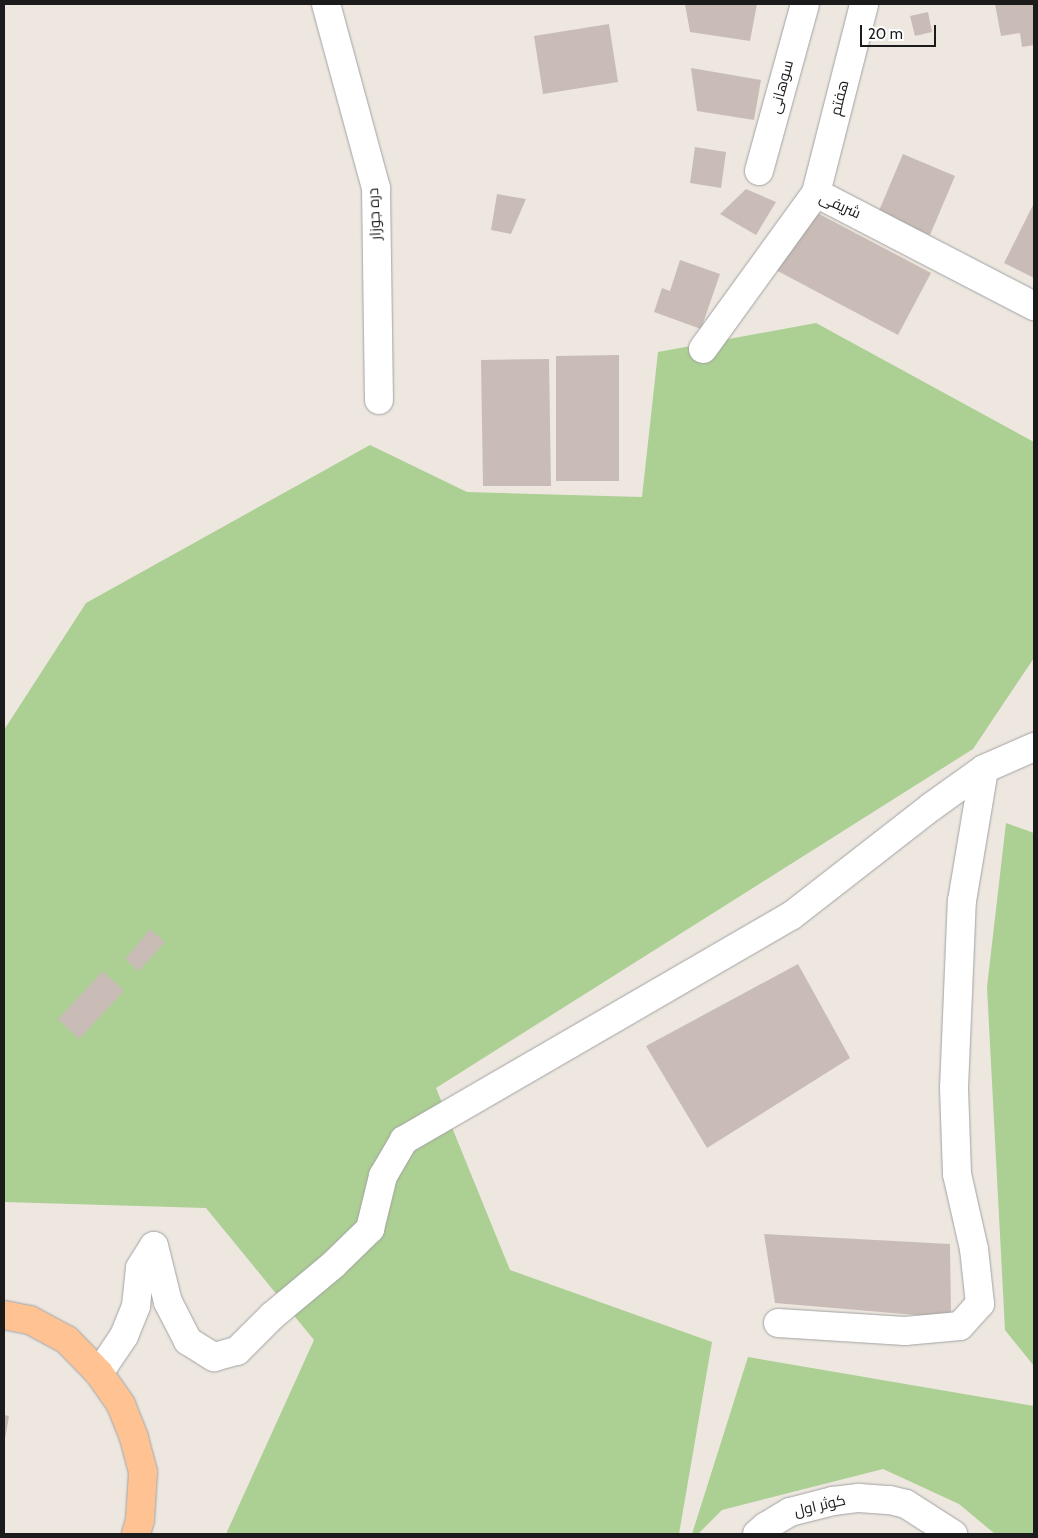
<!DOCTYPE html>
<meta charset="utf-8">
<style>
body{margin:0}
#map{position:relative;width:1038px;height:1538px;overflow:hidden;background:#ede7e0;font-family:Cabin,Cairo,sans-serif}
div>[style]{position:absolute}
.forest>*{inset:0;background:#accf93}
.building>*{inset:0;background:#c9bcb6}
.roads{filter:drop-shadow(0 0 1px #a2a2a2) drop-shadow(0 0 1px #a2a2a2)}
.minor>*{height:28px;margin:-14px;padding:0 14px;transform-origin:14px;border-radius:14px;background:#fff}
.major>*{height:28px;margin:-14px;padding:0 14px;transform-origin:14px;border-radius:14px;background:#ffc393}
span{translate:-50% -50%;white-space:nowrap;text-align:center;line-height:1.15;-webkit-text-stroke:4px #fff;paint-order:stroke}
.street-label{font-size:15px;color:#1b1b1b}
.frame{position:absolute;inset:0;border:5px solid #1b1b1b;pointer-events:none}
.scale{position:absolute;left:860px;top:25px;width:76px;height:22px;box-sizing:border-box;border:2px solid #1b1b1b;border-top:0;padding-left:6px;font-size:15px;line-height:18px;white-space:nowrap;color:#1b1b1b;-webkit-text-stroke:4px #fff;paint-order:stroke}
</style>
<div id="map">
<div class="forest">
<i style="clip-path:polygon(816px 323px,1034px 442px,1034px 658px,973px 749px,436px 1088px,510px 1270px,712px 1342px,679px 1534px,226px 1534px,314px 1340px,206px 1208px,4px 1202px,4px 730px,86px 603px,370px 445px,467px 492px,642px 497px,658px 352px)"></i>
<i style="clip-path:polygon(1006px 823px,1034px 833px,1034px 1366px,1005px 1330px,987px 987px)"></i>
<i style="clip-path:polygon(748px 1357px,1034px 1406px,1034px 1534px,995px 1534px,959px 1504px,883px 1469px,722px 1510px,698px 1534px,692px 1534px)"></i>
</div>
<div class="building">
<i style="clip-path:polygon(685px 4px,757px 4px,750px 41px,690px 32px)"></i>
<i style="clip-path:polygon(995px 4px,1034px 4px,1034px 45px,1022px 47px,1020px 33px,1001px 36px)"></i>
<i style="clip-path:polygon(928px 12px,932px 32px,915px 36px,910px 16px)"></i>
<i style="clip-path:polygon(609px 24px,618px 82px,543px 94px,534px 36px)"></i>
<i style="clip-path:polygon(691px 68px,761px 80px,754px 120px,697px 111px)"></i>
<i style="clip-path:polygon(695px 147px,726px 152px,721px 188px,690px 183px)"></i>
<i style="clip-path:polygon(903px 154px,955px 176px,930px 235px,878px 213px)"></i>
<i style="clip-path:polygon(746px 189px,776px 202px,756px 235px,720px 214px)"></i>
<i style="clip-path:polygon(497px 194px,526px 199px,511px 234px,491px 230px)"></i>
<i style="clip-path:polygon(1034px 203px,1034px 278px,1004px 263px)"></i>
<i style="clip-path:polygon(806px 207px,931px 273px,898px 335px,774px 269px)"></i>
<i style="clip-path:polygon(680px 260px,720px 274px,701px 329px,654px 312px,662px 288px,670px 291px)"></i>
<i style="clip-path:polygon(619px 355px,619px 481px,556px 481px,556px 356px)"></i>
<i style="clip-path:polygon(549px 359px,551px 486px,483px 486px,481px 360px)"></i>
<i style="clip-path:polygon(150px 929px,165px 942px,139px 971px,125px 959px)"></i>
<i style="clip-path:polygon(798px 964px,850px 1058px,707px 1148px,646px 1046px)"></i>
<i style="clip-path:polygon(103px 971px,124px 991px,79px 1039px,58px 1019px)"></i>
<i style="clip-path:polygon(764px 1234px,950px 1244px,951px 1318px,775px 1303px)"></i>
<i style="clip-path:polygon(4px 1415px,9px 1416px,5px 1439px,4px 1439px)"></i>
</div>
<div class="roads">
<div class="minor">
<i style="left:326px;top:4px;width:191px;rotate:74.8deg"></i>
<i style="left:376px;top:188px;width:212px;rotate:89.2deg"></i>
<i style="left:759px;top:171px;width:173px;rotate:-74.6deg"></i>
<i style="left:816px;top:193px;width:195px;rotate:-75.7deg"></i>
<i style="left:703px;top:349px;width:193px;rotate:-54.1deg"></i>
<i style="left:816px;top:193px;width:246px;rotate:27.4deg"></i>
<i style="left:778px;top:1323px;width:127px;rotate:3.6deg"></i>
<i style="left:905px;top:1331px;width:55px;rotate:-5.2deg"></i>
<i style="left:960px;top:1326px;width:30px;rotate:-48deg"></i>
<i style="left:980px;top:1304px;width:55px;rotate:-96.2deg"></i>
<i style="left:974px;top:1249px;width:77px;rotate:-102.8deg"></i>
<i style="left:957px;top:1174px;width:86px;rotate:-92deg"></i>
<i style="left:954px;top:1088px;width:187px;rotate:-87.6deg"></i>
<i style="left:962px;top:901px;width:134px;rotate:-80.5deg"></i>
<i style="left:99px;top:1373px;width:45px;rotate:-56deg"></i>
<i style="left:124px;top:1336px;width:32px;rotate:-68deg"></i>
<i style="left:136px;top:1306px;width:38px;rotate:-84deg"></i>
<i style="left:140px;top:1268px;width:26px;rotate:-58deg"></i>
<i style="left:154px;top:1246px;width:58px;rotate:76deg"></i>
<i style="left:168px;top:1302px;width:44px;rotate:62.9deg"></i>
<i style="left:188px;top:1341px;width:31px;rotate:32deg"></i>
<i style="left:214px;top:1357px;width:24px;rotate:-15deg"></i>
<i style="left:237px;top:1351px;width:49px;rotate:-45deg"></i>
<i style="left:272px;top:1316px;width:80px;rotate:-39.9deg"></i>
<i style="left:333px;top:1265px;width:52px;rotate:-44.2deg"></i>
<i style="left:370px;top:1229px;width:55px;rotate:-76.2deg"></i>
<i style="left:383px;top:1176px;width:42px;rotate:-59.7deg"></i>
<i style="left:404px;top:1140px;width:447px;rotate:-30.1deg"></i>
<i style="left:791px;top:916px;width:177px;rotate:-37.9deg"></i>
<i style="left:931px;top:807px;width:65px;rotate:-35.6deg"></i>
<i style="left:984px;top:769px;width:55px;rotate:-23.7deg"></i>
<i style="left:757px;top:1534px;width:11px;rotate:-41deg"></i>
<i style="left:765px;top:1527px;width:29px;rotate:-31deg"></i>
<i style="left:790px;top:1512px;width:44px;rotate:-14.3deg"></i>
<i style="left:833px;top:1501px;width:26px;rotate:-7deg"></i>
<i style="left:859px;top:1498px;width:31px;rotate:4deg"></i>
<i style="left:890px;top:1500px;width:16px;rotate:14deg"></i>
<i style="left:906px;top:1504px;width:56px;rotate:32.6deg"></i>
</div>
<div class="major">
<i style="left:4px;top:1315px;width:26px;rotate:11deg"></i>
<i style="left:30px;top:1320px;width:42px;rotate:28.4deg"></i>
<i style="left:67px;top:1340px;width:46px;rotate:45.9deg"></i>
<i style="left:99px;top:1373px;width:39px;rotate:55deg"></i>
<i style="left:121px;top:1405px;width:35px;rotate:68deg"></i>
<i style="left:134px;top:1438px;width:35px;rotate:75deg"></i>
<i style="left:143px;top:1472px;width:48px;rotate:93.6deg"></i>
<i style="left:140px;top:1520px;width:15px;rotate:106deg"></i>
</div>
</div>
<div class="street-label">
<span style="left:782px;top:87px;rotate:-75deg">سوهانی</span>
<span style="left:840px;top:98px;rotate:-76deg">هفتم</span>
<span style="left:840px;top:206px;rotate:24deg">شریفی</span>
<span style="left:375px;top:214px;rotate:-93deg">دره جوزار</span>
<span style="left:820px;top:1506px;rotate:-13deg">کوثر اول</span>
</div>
<div class="frame"></div>
<div class="scale">20 m</div>
</div>
